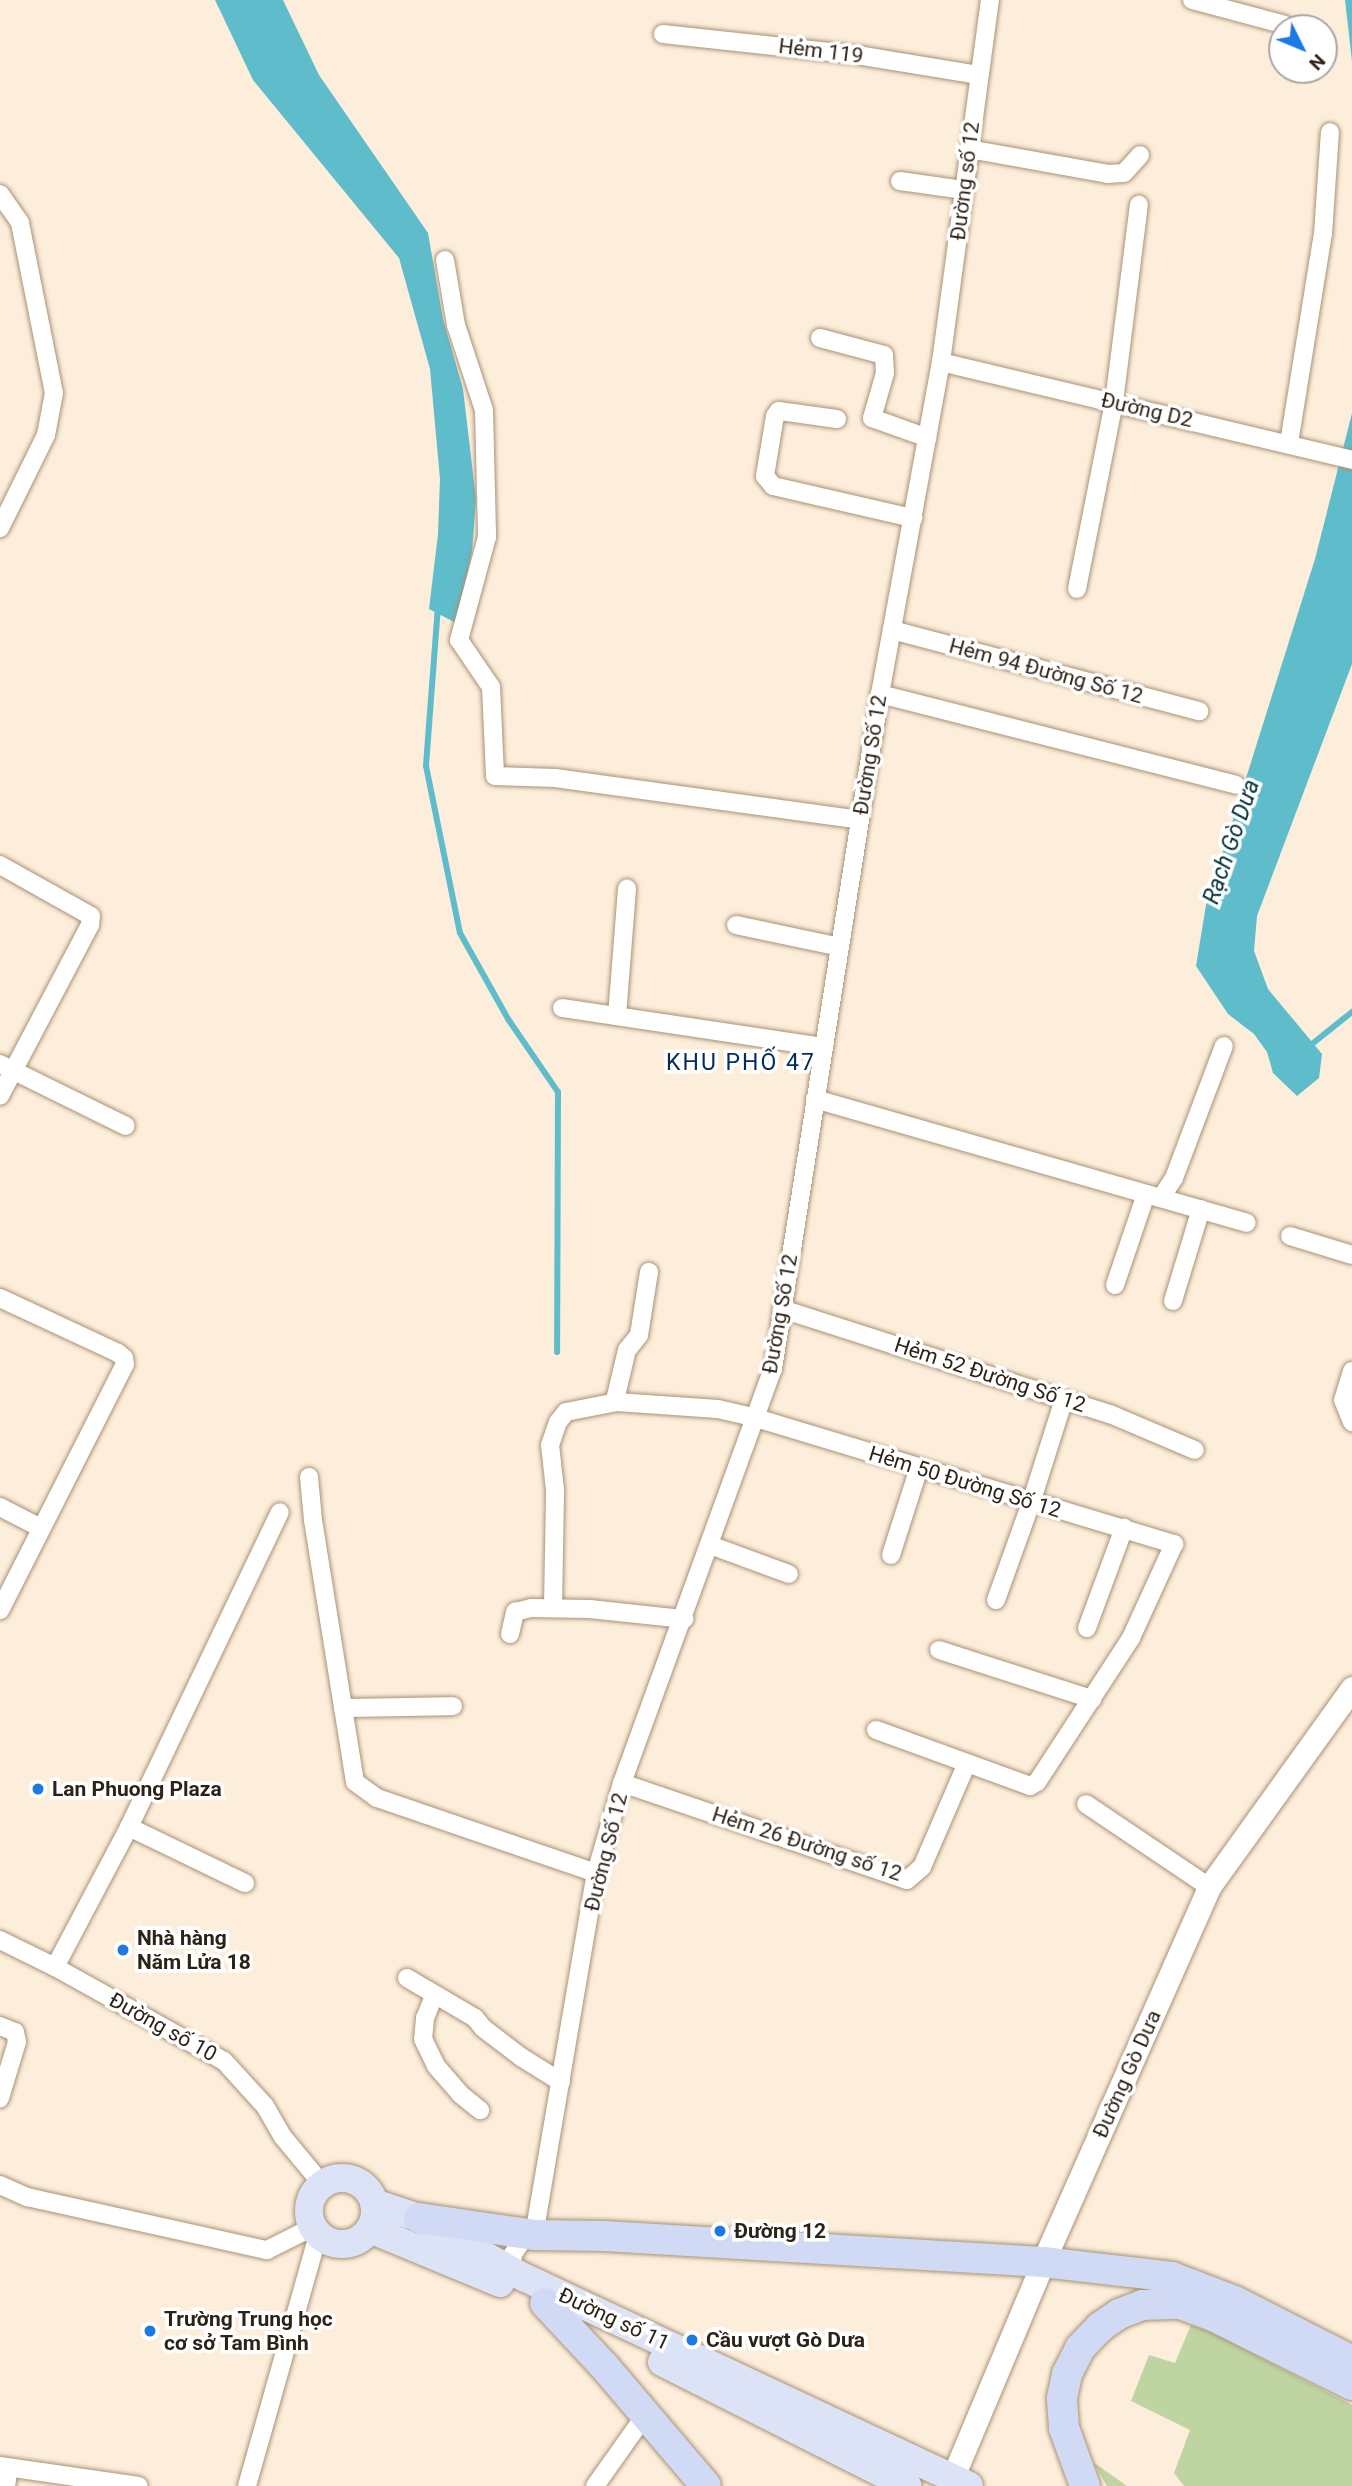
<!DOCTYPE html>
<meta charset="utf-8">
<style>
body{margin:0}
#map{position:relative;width:1352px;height:2486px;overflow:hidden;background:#fdeedb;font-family:Roboto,sans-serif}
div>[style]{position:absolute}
.green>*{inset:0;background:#bed4a1}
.water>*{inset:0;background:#5fbccb}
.stream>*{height:6px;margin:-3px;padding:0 3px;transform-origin:3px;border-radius:3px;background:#5fbccb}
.roads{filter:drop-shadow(0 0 2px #a99275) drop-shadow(0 0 2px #a99275)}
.minor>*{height:18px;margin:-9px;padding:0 9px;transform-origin:9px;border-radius:9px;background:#fff}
.tertiary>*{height:23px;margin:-11.5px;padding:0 11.5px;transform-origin:11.5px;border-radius:11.5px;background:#fff}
.primary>*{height:28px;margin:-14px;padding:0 14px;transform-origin:14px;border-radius:14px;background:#dce3f7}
.primary>.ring{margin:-14px;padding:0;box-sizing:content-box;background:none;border:28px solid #dce3f7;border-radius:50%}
.trunk>*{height:30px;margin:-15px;padding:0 15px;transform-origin:15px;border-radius:15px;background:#d0daf4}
.dots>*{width:19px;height:19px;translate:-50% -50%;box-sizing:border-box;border:4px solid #fff;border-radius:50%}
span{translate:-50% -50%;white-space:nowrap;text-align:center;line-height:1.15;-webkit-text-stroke:7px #fff;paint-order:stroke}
.street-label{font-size:21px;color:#2c2317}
.poi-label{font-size:21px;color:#2c2317;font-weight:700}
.left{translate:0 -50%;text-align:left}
.water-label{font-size:23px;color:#023138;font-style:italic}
.neighbourhood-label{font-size:23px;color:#012c5e;letter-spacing:2px}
.north{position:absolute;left:1268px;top:14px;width:70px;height:70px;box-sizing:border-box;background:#fff;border:2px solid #aba7a2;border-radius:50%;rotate:133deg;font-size:19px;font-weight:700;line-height:28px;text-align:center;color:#2c2317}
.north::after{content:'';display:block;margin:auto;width:24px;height:32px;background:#1e79e2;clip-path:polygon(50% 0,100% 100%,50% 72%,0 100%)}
</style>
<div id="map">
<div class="green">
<i style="clip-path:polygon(1191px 2325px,1211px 2332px,1352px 2405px,1352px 2486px,1184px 2486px,1174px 2473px,1190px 2430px,1131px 2401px,1149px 2355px,1175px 2363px)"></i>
<i style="clip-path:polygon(1093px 2462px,1127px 2486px,1107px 2486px)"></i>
</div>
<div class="water">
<i style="clip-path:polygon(215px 0,283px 0,319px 75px,428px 233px,443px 319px,463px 389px,476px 499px,472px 552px,456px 623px,429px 609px,438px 534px,440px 479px,430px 369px,399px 258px,253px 80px)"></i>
<i style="clip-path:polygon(1345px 0,1352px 0,1352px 61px)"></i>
<i style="clip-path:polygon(1352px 413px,1352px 664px,1257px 916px,1254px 951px,1268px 989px,1322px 1054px,1319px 1078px,1297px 1096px,1273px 1073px,1267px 1052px,1254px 1034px,1228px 1014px,1196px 966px,1206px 905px,1315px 559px)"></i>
</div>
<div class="stream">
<i style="left:438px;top:606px;width:160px;rotate:94.3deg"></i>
<i style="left:426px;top:766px;width:170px;rotate:78.5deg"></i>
<i style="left:460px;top:933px;width:98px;rotate:60.8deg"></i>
<i style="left:508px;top:1019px;width:88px;rotate:55.6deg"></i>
<i style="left:558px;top:1092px;width:260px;rotate:90.2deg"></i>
<i style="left:1307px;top:1048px;width:58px;rotate:-38.7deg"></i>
</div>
<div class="roads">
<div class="minor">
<i style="left:1192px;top:0;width:96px;rotate:15deg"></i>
<i style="left:663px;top:34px;width:195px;rotate:6.2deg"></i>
<i style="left:857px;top:55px;width:124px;rotate:9.3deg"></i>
<i style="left:969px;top:149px;width:141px;rotate:10.2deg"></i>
<i style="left:1108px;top:174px;width:16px;rotate:-4deg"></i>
<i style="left:1124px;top:173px;width:24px;rotate:-48deg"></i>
<i style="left:900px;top:181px;width:65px;rotate:8deg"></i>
<i style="left:0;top:194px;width:35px;rotate:55deg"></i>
<i style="left:20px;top:223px;width:173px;rotate:78.7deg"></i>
<i style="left:54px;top:393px;width:43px;rotate:100.8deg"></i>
<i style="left:46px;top:435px;width:104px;rotate:116.3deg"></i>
<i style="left:445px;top:260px;width:66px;rotate:80.4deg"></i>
<i style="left:456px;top:325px;width:89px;rotate:71.8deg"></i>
<i style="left:484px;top:410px;width:127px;rotate:88.6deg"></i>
<i style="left:487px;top:537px;width:107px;rotate:105.2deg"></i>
<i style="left:459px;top:640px;width:57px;rotate:55.8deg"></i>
<i style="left:491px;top:687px;width:89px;rotate:87.4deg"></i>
<i style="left:495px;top:776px;width:60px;rotate:1.9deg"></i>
<i style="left:555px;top:778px;width:308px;rotate:7.8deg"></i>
<i style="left:820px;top:338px;width:66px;rotate:14.9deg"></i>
<i style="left:884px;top:355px;width:18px;rotate:87deg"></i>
<i style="left:885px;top:373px;width:47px;rotate:106.1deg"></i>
<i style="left:872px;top:418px;width:59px;rotate:19.7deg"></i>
<i style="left:941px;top:362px;width:423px;rotate:13.4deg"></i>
<i style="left:837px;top:419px;width:59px;rotate:-172.1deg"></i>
<i style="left:779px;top:411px;width:6px;rotate:129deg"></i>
<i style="left:775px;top:416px;width:61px;rotate:99.5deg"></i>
<i style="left:765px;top:476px;width:13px;rotate:51deg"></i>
<i style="left:773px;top:486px;width:144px;rotate:12.9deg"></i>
<i style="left:1289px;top:443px;width:212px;rotate:-80.8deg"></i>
<i style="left:1323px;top:234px;width:102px;rotate:-86.1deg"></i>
<i style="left:1077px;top:589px;width:191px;rotate:-78.8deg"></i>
<i style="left:1114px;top:402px;width:199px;rotate:-82.8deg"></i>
<i style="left:892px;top:630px;width:318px;rotate:14.8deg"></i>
<i style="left:880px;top:694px;width:367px;rotate:14.3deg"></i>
<i style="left:0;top:865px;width:104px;rotate:29.3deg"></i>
<i style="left:91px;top:916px;width:9px;rotate:96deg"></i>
<i style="left:90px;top:925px;width:193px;rotate:117.8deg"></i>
<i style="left:736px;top:925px;width:106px;rotate:11.9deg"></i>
<i style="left:562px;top:1008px;width:265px;rotate:8.5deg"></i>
<i style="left:617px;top:1016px;width:128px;rotate:-85.5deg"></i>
<i style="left:0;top:1064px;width:140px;rotate:26.2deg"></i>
<i style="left:815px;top:1099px;width:449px;rotate:16deg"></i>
<i style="left:1161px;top:1198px;width:24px;rotate:-57deg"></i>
<i style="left:1174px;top:1178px;width:141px;rotate:-69.3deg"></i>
<i style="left:1290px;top:1236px;width:65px;rotate:17deg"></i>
<i style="left:1115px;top:1285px;width:96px;rotate:-71.2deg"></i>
<i style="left:0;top:1298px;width:130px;rotate:25deg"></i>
<i style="left:118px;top:1353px;width:8px;rotate:40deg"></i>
<i style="left:124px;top:1358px;width:6px;rotate:81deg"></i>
<i style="left:125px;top:1364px;width:276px;rotate:116.9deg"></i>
<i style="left:1173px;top:1301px;width:96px;rotate:-73.1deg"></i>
<i style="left:782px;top:1309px;width:344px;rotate:17.8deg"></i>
<i style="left:1110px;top:1414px;width:92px;rotate:23deg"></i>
<i style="left:1352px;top:1371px;width:30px;rotate:107deg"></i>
<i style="left:1343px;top:1400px;width:24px;rotate:68deg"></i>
<i style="left:617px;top:1402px;width:6px;rotate:-99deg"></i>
<i style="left:616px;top:1396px;width:47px;rotate:-76.6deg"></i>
<i style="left:627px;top:1350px;width:19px;rotate:-51deg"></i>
<i style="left:639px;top:1335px;width:64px;rotate:-81deg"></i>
<i style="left:309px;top:1477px;width:43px;rotate:84.7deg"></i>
<i style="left:313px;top:1520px;width:265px;rotate:80.9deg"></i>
<i style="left:355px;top:1782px;width:27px;rotate:36deg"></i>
<i style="left:377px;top:1798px;width:231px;rotate:18.9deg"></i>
<i style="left:0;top:1507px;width:46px;rotate:27.1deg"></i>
<i style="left:710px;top:1545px;width:84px;rotate:20.2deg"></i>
<i style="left:891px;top:1555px;width:91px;rotate:-72.2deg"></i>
<i style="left:996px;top:1600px;width:103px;rotate:-70.2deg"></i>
<i style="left:1031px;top:1503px;width:109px;rotate:-72.4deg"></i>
<i style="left:553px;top:1608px;width:118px;rotate:-89deg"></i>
<i style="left:555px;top:1490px;width:45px;rotate:-96.3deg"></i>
<i style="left:550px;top:1445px;width:24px;rotate:-71deg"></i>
<i style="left:558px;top:1422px;width:13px;rotate:-51deg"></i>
<i style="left:566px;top:1412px;width:52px;rotate:-11.1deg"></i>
<i style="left:617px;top:1402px;width:101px;rotate:4deg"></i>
<i style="left:718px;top:1409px;width:39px;rotate:13deg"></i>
<i style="left:756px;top:1418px;width:437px;rotate:16.8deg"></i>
<i style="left:1174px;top:1544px;width:103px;rotate:114.6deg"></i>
<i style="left:1131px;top:1638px;width:172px;rotate:123.1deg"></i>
<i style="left:1037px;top:1782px;width:8px;rotate:150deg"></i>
<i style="left:1030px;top:1786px;width:164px;rotate:-160deg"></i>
<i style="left:1087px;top:1628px;width:107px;rotate:-69.7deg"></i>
<i style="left:510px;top:1634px;width:23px;rotate:-77deg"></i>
<i style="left:515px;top:1612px;width:16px;rotate:-14deg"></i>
<i style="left:531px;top:1608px;width:59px;rotate:1deg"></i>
<i style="left:590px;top:1609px;width:95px;rotate:6.1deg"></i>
<i style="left:939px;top:1650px;width:161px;rotate:17.8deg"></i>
<i style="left:343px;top:1708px;width:110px;rotate:-1deg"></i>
<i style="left:622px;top:1783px;width:301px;rotate:18.8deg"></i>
<i style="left:907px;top:1880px;width:20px;rotate:-41deg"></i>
<i style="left:922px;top:1867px;width:113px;rotate:-66.6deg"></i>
<i style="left:1086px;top:1804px;width:148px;rotate:34deg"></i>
<i style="left:129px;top:1827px;width:129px;rotate:25.8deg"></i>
<i style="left:0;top:1940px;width:61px;rotate:26.1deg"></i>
<i style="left:55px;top:1967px;width:193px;rotate:29.1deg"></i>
<i style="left:224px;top:2061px;width:61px;rotate:47.7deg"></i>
<i style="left:265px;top:2106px;width:36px;rotate:60deg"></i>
<i style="left:283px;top:2137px;width:61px;rotate:50.3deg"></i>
<i style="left:55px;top:1967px;width:158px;rotate:-62.1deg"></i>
<i style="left:129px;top:1827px;width:349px;rotate:-64.4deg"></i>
<i style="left:407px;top:1978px;width:79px;rotate:30.5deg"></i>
<i style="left:475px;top:2018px;width:13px;rotate:51deg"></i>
<i style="left:483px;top:2028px;width:48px;rotate:37.3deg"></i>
<i style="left:521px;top:2057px;width:47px;rotate:32deg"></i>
<i style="left:434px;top:1996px;width:24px;rotate:112deg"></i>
<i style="left:425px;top:2018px;width:21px;rotate:95deg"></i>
<i style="left:423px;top:2039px;width:30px;rotate:64deg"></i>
<i style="left:436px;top:2066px;width:37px;rotate:49deg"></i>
<i style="left:460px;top:2094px;width:26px;rotate:39deg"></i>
<i style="left:0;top:2026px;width:16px;rotate:22deg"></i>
<i style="left:15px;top:2032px;width:10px;rotate:79deg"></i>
<i style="left:17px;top:2042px;width:59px;rotate:106.9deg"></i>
<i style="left:0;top:2185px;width:30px;rotate:24deg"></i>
<i style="left:27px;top:2197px;width:246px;rotate:12.5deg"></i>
<i style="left:267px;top:2250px;width:51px;rotate:-26.6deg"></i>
<i style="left:517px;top:2274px;width:12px;rotate:-114deg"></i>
<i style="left:512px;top:2263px;width:9px;rotate:-84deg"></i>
<i style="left:513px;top:2254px;width:14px;rotate:-56deg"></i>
<i style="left:521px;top:2242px;width:15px;rotate:-28deg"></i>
<i style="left:534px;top:2235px;width:367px;rotate:-80.3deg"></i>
<i style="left:596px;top:1873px;width:94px;rotate:-73.9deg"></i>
<i style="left:622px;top:1783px;width:441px;rotate:-70deg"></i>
<i style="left:773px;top:1369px;width:683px;rotate:-80.99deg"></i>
<i style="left:880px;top:694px;width:338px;rotate:-79.6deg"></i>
<i style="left:941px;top:362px;width:365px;rotate:-82.3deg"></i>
<i style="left:0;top:2466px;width:140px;rotate:8.2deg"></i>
<i style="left:6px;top:2486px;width:18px;rotate:-81deg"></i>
<i style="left:247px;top:2486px;width:261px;rotate:-74.2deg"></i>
<i style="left:595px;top:2486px;width:88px;rotate:-54.7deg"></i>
</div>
<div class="tertiary">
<i style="left:949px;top:2486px;width:243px;rotate:-67.2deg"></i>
<i style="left:1043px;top:2262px;width:410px;rotate:-66.1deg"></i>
<i style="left:1209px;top:1887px;width:245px;rotate:-54.3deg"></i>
</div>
<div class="primary">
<i class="ring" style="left:309px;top:2178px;width:38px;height:38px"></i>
<i style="left:374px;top:2203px;width:47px;rotate:18.4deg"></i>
<i style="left:419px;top:2218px;width:113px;rotate:29.7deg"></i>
<i style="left:517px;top:2274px;width:499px;rotate:25.1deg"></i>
<i style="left:370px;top:2229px;width:141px;rotate:22.6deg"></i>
<i style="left:662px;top:2362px;width:275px;rotate:26.8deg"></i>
</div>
<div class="trunk">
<i style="left:419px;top:2218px;width:116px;rotate:8.4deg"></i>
<i style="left:534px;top:2235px;width:70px;rotate:0.8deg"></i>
<i style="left:604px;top:2236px;width:440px;rotate:3.4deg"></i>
<i style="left:1043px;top:2262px;width:130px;rotate:6.6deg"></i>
<i style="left:1172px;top:2277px;width:67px;rotate:20.9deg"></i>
<i style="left:1235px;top:2301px;width:131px;rotate:27.1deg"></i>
<i style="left:545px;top:2303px;width:86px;rotate:46.9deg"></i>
<i style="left:604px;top:2366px;width:157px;rotate:49.6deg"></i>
<i style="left:1085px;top:2486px;width:62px;rotate:-109.9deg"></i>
<i style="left:1064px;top:2428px;width:30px;rotate:-94deg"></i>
<i style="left:1062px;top:2398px;width:25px;rotate:-78deg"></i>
<i style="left:1067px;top:2374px;width:29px;rotate:-63deg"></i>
<i style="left:1080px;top:2348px;width:29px;rotate:-46deg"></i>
<i style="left:1100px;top:2327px;width:23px;rotate:-34deg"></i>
<i style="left:1119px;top:2314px;width:25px;rotate:-21deg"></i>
<i style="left:1142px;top:2305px;width:38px;rotate:-2deg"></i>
<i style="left:1180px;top:2304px;width:37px;rotate:20deg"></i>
<i style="left:1215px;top:2317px;width:153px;rotate:26.4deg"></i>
</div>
</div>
<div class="dots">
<i style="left:38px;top:1789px;background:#1e79e2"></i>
<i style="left:123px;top:1950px;background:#1e79e2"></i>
<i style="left:720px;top:2231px;background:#1e79e2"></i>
<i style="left:150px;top:2331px;background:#1e79e2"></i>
<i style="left:692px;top:2340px;background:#1e79e2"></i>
</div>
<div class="street-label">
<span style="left:821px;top:51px;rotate:7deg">Hẻm 119</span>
<span style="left:965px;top:181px;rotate:-83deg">Đường số 12</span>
<span style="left:1147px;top:410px;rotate:13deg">Đường D2</span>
<span style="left:1046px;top:671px;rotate:15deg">Hẻm 94 Đường Số 12</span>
<span style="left:870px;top:755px;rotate:-81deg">Đường Số 12</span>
<span style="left:780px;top:1314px;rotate:-80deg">Đường Số 12</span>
<span style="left:990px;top:1375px;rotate:18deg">Hẻm 52 Đường Số 12</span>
<span style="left:965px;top:1482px;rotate:17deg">Hẻm 50 Đường Số 12</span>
<span style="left:807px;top:1844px;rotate:18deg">Hẻm 26 Đường số 12</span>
<span style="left:606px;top:1852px;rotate:-76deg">Đường Số 12</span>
<span style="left:163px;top:2027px;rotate:29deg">Đường số 10</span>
<span style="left:1127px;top:2074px;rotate:-66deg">Đường Gò Dưa</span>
<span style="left:614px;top:2319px;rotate:25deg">Đường số 11</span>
</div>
<div class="poi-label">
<span class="left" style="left:52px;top:1789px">Lan Phuong Plaza</span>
<span class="left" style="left:137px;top:1950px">Nhà hàng<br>Năm Lửa 18</span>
<span class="left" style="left:734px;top:2231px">Đường 12</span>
<span class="left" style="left:164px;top:2331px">Trường Trung học<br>cơ sở Tam Bình</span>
<span class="left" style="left:706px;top:2340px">Cầu vượt Gò Dưa</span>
</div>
<div class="water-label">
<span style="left:1232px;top:842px;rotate:-71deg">Rạch Gò Dưa</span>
</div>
<div class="neighbourhood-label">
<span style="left:741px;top:1063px">KHU PHỐ 47</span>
</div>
<div class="north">N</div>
</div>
